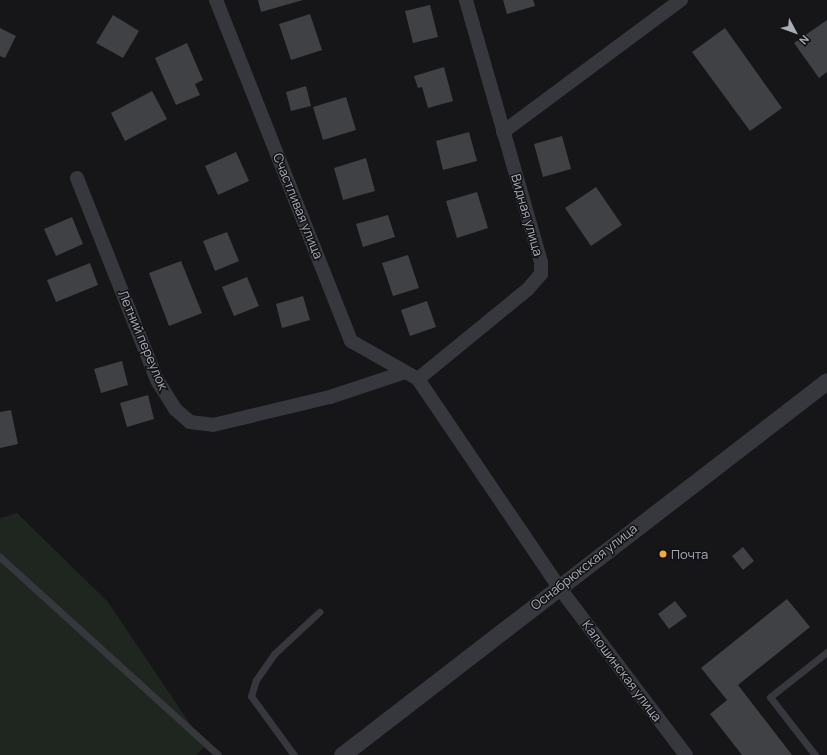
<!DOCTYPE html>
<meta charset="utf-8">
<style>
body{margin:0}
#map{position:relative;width:827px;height:755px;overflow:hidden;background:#161618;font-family:Manrope,sans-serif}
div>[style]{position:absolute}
.green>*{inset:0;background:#1e261f}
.building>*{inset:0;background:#404145}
.service>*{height:7px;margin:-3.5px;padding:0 3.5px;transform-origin:3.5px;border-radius:3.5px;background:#37383d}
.minor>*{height:14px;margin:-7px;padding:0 7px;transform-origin:7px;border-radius:7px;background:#37383d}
.tertiary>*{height:17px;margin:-8.5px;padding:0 8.5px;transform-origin:8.5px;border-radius:8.5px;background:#37383d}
.dots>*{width:11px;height:11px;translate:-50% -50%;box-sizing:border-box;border:2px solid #111113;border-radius:50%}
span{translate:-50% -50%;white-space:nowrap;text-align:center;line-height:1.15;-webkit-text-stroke:3px #111113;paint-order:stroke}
.street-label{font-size:13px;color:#a8adb8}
.poi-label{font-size:13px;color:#a8adb8}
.left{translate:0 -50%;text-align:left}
.north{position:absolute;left:775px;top:12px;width:40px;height:40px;-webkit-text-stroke:3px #111113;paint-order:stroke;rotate:131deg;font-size:11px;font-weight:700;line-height:16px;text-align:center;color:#a8adb8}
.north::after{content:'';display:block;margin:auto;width:14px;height:18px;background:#a8adb8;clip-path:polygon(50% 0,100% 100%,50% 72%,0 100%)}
</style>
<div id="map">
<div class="green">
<i style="clip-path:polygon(17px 513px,108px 602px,205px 746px,196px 755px,0 755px,0 518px)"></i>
</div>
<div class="building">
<i style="clip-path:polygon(258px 0,303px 0,261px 12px)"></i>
<i style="clip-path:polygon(503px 0,533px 0,535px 6px,507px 14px)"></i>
<i style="clip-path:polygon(430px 5px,438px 37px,413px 43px,405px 11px)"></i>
<i style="clip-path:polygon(310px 14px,322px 50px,291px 60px,279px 24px)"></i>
<i style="clip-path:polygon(113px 15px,139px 31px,123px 58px,96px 43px)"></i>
<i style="clip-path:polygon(827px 20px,827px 72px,819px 78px,794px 43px)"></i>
<i style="clip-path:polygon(0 28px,16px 36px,5px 58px,0 56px)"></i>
<i style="clip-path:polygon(725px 28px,782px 108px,750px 131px,692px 52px)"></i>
<i style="clip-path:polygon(187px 43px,203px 80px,195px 84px,200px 95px,176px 105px,155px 58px)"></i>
<i style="clip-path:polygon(444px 67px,453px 101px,428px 108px,422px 87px,418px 88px,414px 76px)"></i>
<i style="clip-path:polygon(306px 86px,311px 106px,291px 111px,286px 92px)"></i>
<i style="clip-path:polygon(152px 91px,167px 119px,125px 141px,111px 113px)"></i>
<i style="clip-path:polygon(346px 97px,356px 130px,323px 140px,313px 107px)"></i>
<i style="clip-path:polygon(469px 132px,477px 161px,443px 170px,436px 141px)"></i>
<i style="clip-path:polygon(562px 136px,571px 169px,543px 177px,534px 144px)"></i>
<i style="clip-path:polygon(236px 152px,249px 181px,218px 195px,205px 166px)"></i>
<i style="clip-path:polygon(366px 158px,375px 191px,343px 200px,334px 168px)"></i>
<i style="clip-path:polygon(596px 187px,622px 225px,591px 246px,565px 208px)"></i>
<i style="clip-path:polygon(477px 192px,488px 228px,457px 238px,446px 201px)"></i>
<i style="clip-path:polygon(388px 215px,395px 237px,363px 247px,356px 224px)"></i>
<i style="clip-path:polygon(72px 217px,83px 244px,56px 256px,44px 229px)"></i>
<i style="clip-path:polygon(227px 232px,239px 261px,215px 271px,203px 241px)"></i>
<i style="clip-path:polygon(408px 255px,419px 288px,393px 296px,382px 263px)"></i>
<i style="clip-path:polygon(181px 261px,202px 313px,169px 326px,149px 273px)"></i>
<i style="clip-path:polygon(90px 263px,98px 285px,56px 302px,47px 280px)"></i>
<i style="clip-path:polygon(247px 277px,259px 306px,234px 316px,222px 287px)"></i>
<i style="clip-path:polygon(303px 296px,310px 320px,282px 328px,276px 304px)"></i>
<i style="clip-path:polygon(427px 301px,436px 327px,410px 336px,401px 310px)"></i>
<i style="clip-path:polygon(122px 361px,128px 385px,101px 393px,94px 369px)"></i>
<i style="clip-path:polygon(148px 395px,154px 419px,127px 427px,120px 403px)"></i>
<i style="clip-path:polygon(11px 410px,18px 444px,0 448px,0 412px)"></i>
<i style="clip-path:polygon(743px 547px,754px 561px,743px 570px,732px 556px)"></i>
<i style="clip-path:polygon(787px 599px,810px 627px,738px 685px,792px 755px,742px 755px,710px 714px,727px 700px,701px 668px)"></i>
<i style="clip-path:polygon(675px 601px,687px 616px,669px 629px,658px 614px)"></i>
</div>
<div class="service">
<i style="left:0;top:557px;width:294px;rotate:42.2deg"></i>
<i style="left:294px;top:755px;width:73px;rotate:-126.1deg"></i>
<i style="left:251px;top:696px;width:17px;rotate:-73deg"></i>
<i style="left:256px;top:680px;width:32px;rotate:-55deg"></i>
<i style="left:274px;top:654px;width:62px;rotate:-43deg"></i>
<i style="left:815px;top:755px;width:73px;rotate:-127.8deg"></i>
<i style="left:770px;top:697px;width:73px;rotate:-38.3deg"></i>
</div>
<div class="minor">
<i style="left:216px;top:0;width:367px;rotate:68.4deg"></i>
<i style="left:351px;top:341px;width:77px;rotate:29.6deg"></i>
<i style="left:418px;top:379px;width:250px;rotate:55.9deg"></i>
<i style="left:558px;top:586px;width:212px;rotate:52.9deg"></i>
<i style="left:503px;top:132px;width:222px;rotate:-36.6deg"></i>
<i style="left:77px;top:178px;width:217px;rotate:68.4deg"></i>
<i style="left:157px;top:380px;width:34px;rotate:58deg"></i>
<i style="left:175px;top:409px;width:20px;rotate:41deg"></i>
<i style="left:190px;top:422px;width:23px;rotate:7deg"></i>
<i style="left:213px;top:425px;width:120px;rotate:-13.5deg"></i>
<i style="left:330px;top:397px;width:79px;rotate:-18.4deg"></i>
<i style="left:418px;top:379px;width:142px;rotate:-39.3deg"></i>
<i style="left:528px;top:289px;width:20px;rotate:-49deg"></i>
<i style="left:541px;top:274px;width:12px;rotate:-90deg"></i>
<i style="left:541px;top:262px;width:273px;rotate:-106deg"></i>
</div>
<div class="tertiary">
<i style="left:342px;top:755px;width:612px;rotate:-37.64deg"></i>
</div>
<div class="dots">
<i style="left:663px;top:554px;background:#f0aa36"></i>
</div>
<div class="street-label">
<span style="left:298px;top:206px;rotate:68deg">Счастливая улица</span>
<span style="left:527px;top:215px;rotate:74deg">Видная улица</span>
<span style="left:143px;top:340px;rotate:67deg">Летний переулок</span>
<span style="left:584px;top:567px;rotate:-38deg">Оснабрюкская улица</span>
<span style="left:622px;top:671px;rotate:53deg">Калошинская улица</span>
</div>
<div class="poi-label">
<span class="left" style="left:671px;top:554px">Почта</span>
</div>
<div class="north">N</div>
</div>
